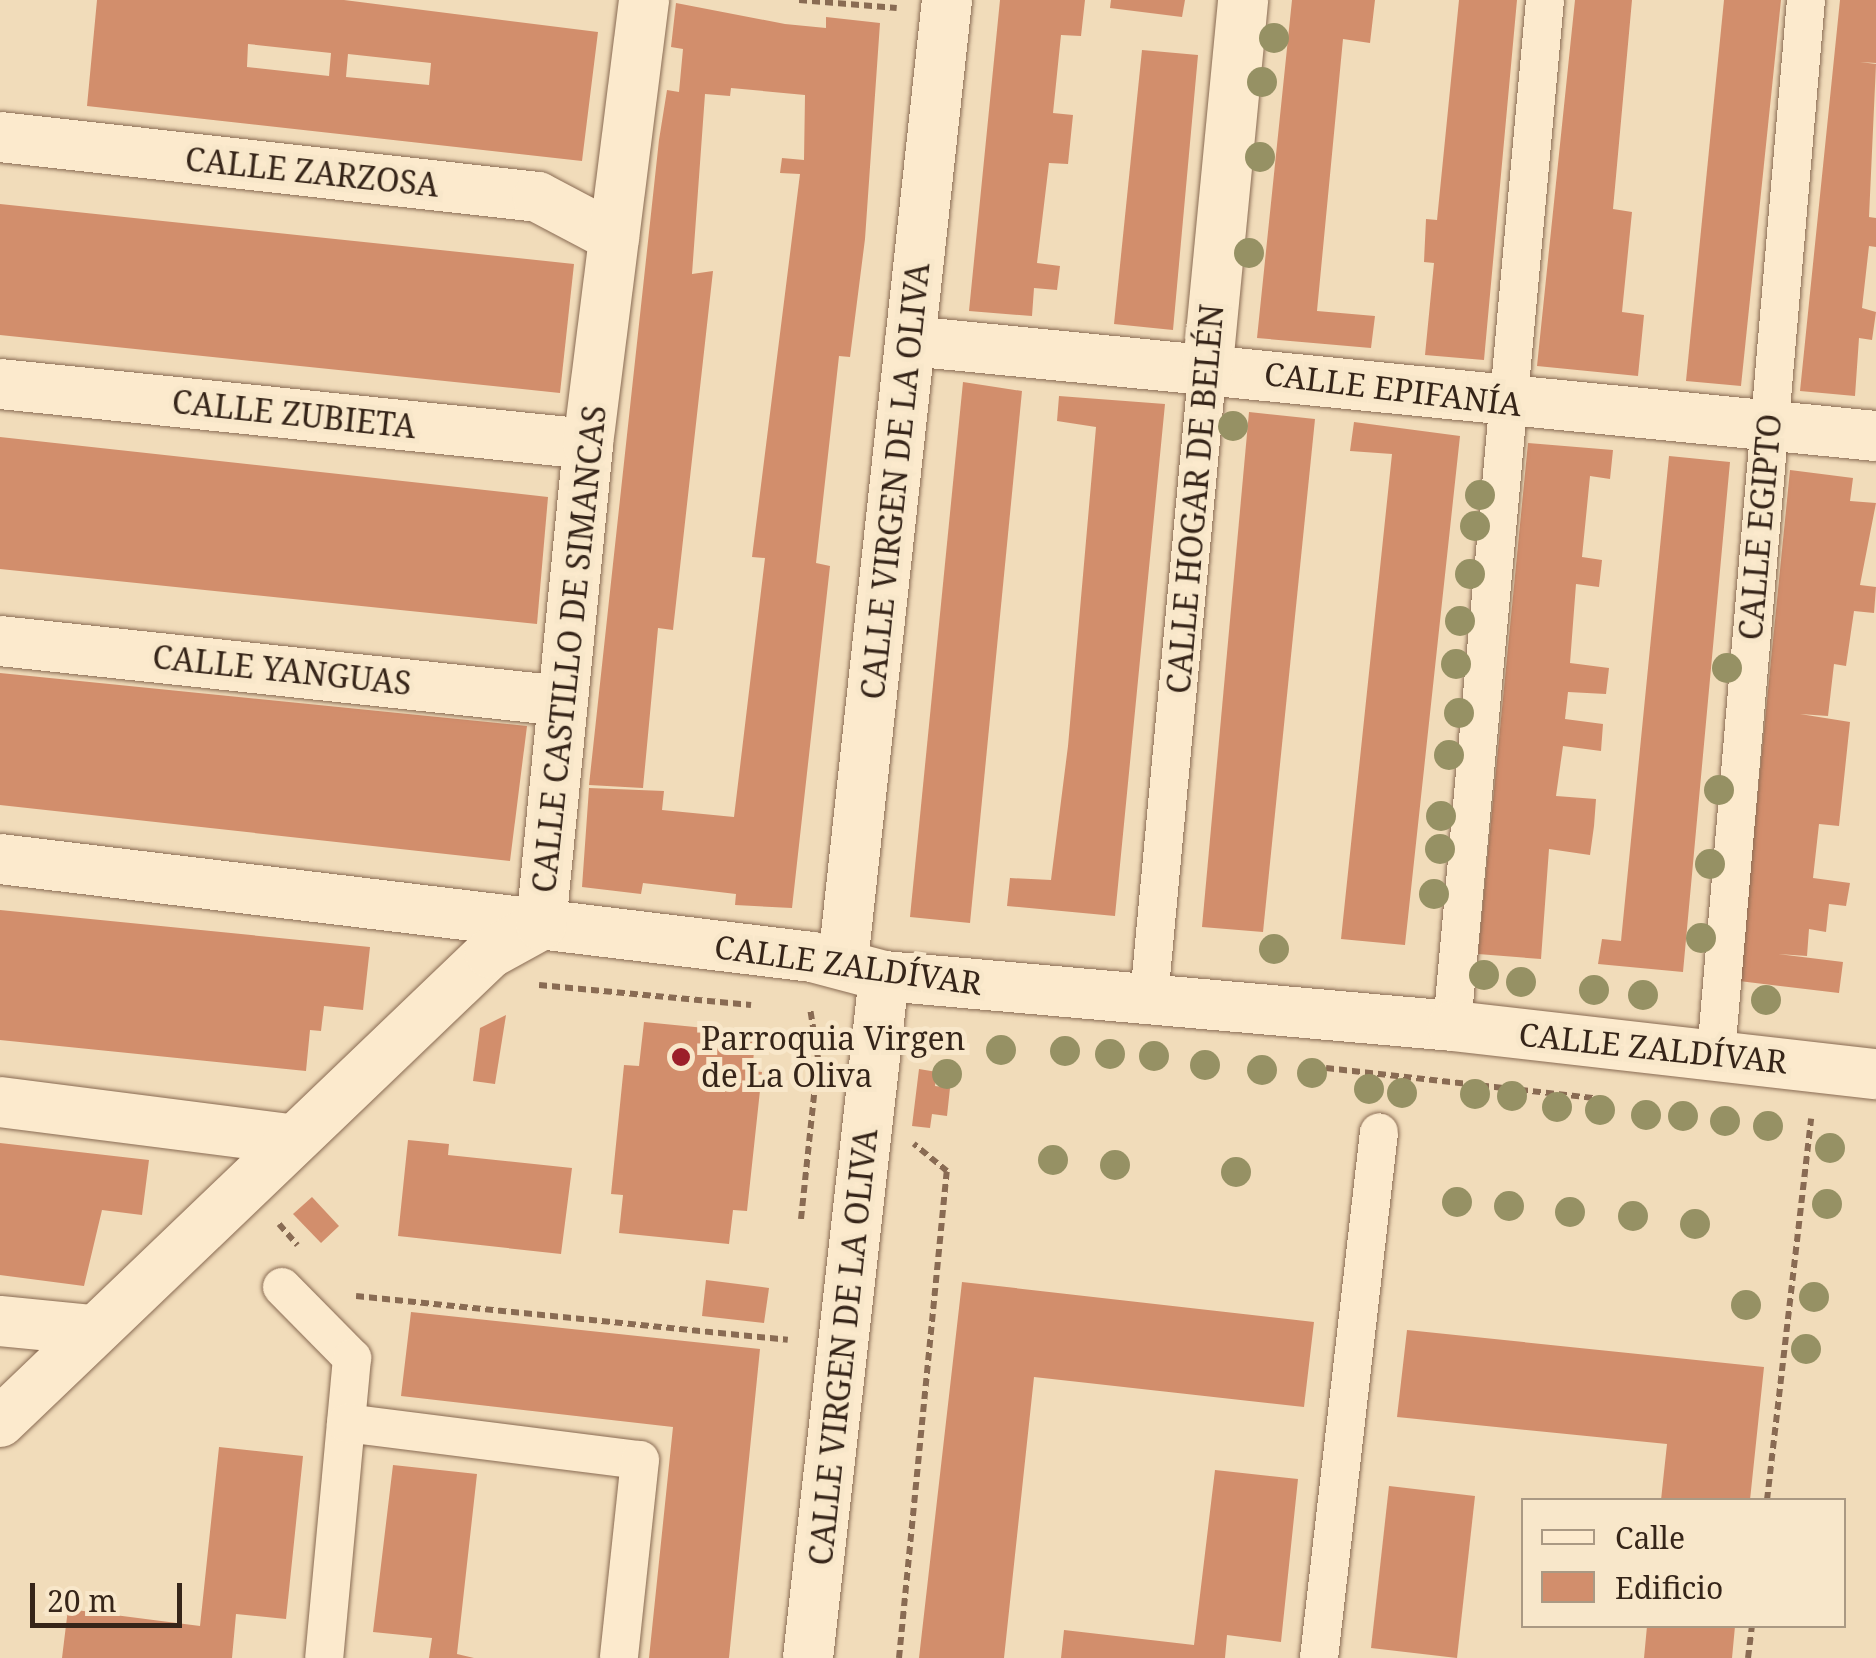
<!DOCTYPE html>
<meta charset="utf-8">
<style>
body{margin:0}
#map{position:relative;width:1876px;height:1658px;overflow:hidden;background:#f1dcba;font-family:"Noto Serif",serif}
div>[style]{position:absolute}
.building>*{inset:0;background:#d28e6c}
.path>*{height:6px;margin-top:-3px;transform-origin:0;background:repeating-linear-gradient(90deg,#896b53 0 8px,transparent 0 13px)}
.roads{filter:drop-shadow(0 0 2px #896b53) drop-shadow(0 0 2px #896b53)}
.pedestrian>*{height:38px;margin:-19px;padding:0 19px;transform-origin:19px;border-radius:19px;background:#fceacd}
.minor>*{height:50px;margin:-25px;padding:0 25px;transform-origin:25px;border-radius:25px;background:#fceacd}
.trees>*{width:30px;height:30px;margin:-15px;border-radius:50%;background:#969164}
.dots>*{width:28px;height:28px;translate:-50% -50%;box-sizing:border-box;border:5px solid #f8e7ca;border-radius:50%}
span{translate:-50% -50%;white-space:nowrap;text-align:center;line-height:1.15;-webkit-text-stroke:10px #f8e7ca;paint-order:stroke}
.street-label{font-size:32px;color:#362519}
.poi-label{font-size:32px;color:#362519}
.left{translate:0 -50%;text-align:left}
.legend{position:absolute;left:1521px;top:1498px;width:325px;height:130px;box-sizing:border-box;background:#f8e7ca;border:2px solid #aa9983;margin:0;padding:12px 18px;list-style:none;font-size:30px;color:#362519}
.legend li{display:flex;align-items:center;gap:20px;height:50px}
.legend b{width:50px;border:2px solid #aa9983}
.scale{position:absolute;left:30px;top:1583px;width:152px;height:45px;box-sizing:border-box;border:5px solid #362519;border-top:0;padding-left:12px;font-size:30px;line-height:35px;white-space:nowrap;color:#362519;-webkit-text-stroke:8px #f8e7ca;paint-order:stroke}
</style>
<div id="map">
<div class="building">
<i style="clip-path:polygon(evenodd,97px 0,344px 0,598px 32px,582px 161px,87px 106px,97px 0,248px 44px,331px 53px,329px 76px,247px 67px,248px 44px,97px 0,348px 54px,431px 63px,429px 85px,346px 77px,348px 54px)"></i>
<i style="clip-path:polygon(1000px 0,1085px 0,1081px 36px,1061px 35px,1053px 113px,1073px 115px,1068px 164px,1049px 163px,1037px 263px,1060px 266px,1057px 290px,1034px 288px,1032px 316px,969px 311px)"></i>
<i style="clip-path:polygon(1111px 0,1185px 0,1182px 17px,1110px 8px)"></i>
<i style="clip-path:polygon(1292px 0,1375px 0,1370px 43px,1343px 39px,1317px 311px,1375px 316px,1371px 348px,1257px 338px)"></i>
<i style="clip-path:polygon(1459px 0,1517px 0,1484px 360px,1425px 355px,1434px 263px,1424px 262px,1426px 219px,1437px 220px)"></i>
<i style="clip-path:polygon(1575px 0,1632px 0,1613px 209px,1632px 212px,1622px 312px,1644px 315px,1638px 376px,1537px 366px)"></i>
<i style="clip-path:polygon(1724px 0,1781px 0,1741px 386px,1686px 381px)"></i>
<i style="clip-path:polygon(1840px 0,1876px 0,1876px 63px,1860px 62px,1876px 64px,1869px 217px,1876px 218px,1876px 247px,1869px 246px,1862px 308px,1876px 312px,1872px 340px,1859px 338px,1855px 396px,1800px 391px)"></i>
<i style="clip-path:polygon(676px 3px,785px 24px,826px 28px,826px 17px,880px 23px,865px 239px,850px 357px,839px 356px,816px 563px,830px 566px,792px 908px,735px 905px,736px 894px,643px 883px,641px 894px,582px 887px,589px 788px,664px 791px,662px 810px,734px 817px,765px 558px,752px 557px,800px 174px,780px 173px,782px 158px,804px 160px,805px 95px,731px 88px,730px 96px,705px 94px,692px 274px,713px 271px,673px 630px,658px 628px,643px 788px,589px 785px,659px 140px,667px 90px,679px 92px,683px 49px,671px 47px)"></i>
<i style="clip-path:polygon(1142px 50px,1198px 55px,1173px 330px,1114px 324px)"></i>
<i style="clip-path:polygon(0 204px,574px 264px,560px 393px,0 335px)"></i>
<i style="clip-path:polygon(963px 382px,1022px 391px,970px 923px,910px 917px)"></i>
<i style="clip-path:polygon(1059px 396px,1165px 404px,1115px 916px,1007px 906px,1010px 878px,1051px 880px,1068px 746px,1096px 427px,1057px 421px)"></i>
<i style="clip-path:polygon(1249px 412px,1315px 419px,1263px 932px,1202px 927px)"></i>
<i style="clip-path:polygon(1354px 422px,1460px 436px,1405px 945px,1341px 939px,1392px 454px,1350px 451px)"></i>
<i style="clip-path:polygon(0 437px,548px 497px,537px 624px,0 569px)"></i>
<i style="clip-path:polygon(1528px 443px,1613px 450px,1610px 479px,1590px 476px,1582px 557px,1602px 560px,1599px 587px,1576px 584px,1570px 663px,1609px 668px,1606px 694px,1568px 692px,1565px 719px,1603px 724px,1601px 751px,1563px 746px,1556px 796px,1596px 799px,1594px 826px,1590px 855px,1549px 849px,1541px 959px,1478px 954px)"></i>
<i style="clip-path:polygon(1669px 456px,1730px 462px,1683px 972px,1598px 964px,1602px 939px,1621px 941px)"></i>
<i style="clip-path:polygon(1790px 470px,1853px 478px,1850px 501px,1876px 503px,1860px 585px,1876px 587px,1874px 613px,1854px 611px,1846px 666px,1834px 664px,1828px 716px,1800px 714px,1850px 722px,1839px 826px,1819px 824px,1813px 878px,1850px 883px,1846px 906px,1829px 904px,1826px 932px,1809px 929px,1807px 956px,1777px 954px,1843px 962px,1839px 993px,1739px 981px)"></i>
<i style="clip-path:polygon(0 673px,527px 726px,510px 861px,0 805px)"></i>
<i style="clip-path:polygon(0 910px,370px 947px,363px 1010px,324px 1006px,321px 1031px,310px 1030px,306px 1071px,0 1040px)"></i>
<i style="clip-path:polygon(506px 1015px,495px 1084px,473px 1081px,480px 1028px)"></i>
<i style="clip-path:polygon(644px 1022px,756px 1033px,752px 1071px,762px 1072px,747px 1211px,733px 1210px,729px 1244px,619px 1233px,623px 1195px,611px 1194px,624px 1065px,639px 1066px)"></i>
<i style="clip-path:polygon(919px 1069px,937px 1072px,935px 1086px,950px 1088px,947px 1116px,932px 1114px,930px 1128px,912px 1126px)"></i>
<i style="clip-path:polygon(408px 1140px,449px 1144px,448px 1155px,572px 1168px,561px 1254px,398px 1236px)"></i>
<i style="clip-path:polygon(0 1143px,149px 1160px,142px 1215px,102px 1210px,84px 1286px,0 1275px)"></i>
<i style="clip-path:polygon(312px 1197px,339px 1226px,321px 1243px,293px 1214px)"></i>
<i style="clip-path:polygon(706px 1280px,769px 1288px,764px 1323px,702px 1316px)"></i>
<i style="clip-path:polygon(962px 1282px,1314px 1322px,1304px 1407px,1034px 1377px,1004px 1658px,919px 1658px)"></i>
<i style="clip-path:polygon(411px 1312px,760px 1349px,729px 1658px,649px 1658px,673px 1427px,401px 1396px)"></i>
<i style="clip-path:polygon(1407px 1330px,1764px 1367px,1750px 1500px,1661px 1500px,1667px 1444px,1397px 1417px)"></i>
<i style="clip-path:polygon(219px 1447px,303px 1456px,286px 1619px,236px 1614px,232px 1658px,62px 1658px,68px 1609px,200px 1626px)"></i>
<i style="clip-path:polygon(393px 1465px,477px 1474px,457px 1654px,474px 1658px,429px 1658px,432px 1638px,373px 1632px)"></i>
<i style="clip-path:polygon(1215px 1470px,1298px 1479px,1281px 1642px,1227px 1635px,1225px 1658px,1061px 1658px,1064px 1630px,1194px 1645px)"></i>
<i style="clip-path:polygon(1389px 1486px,1475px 1496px,1457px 1658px,1371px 1648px)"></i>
<i style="clip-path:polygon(1647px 1626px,1735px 1626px,1732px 1658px,1644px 1658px)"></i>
</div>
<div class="path">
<i style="left:799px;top:0;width:98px;rotate:4.7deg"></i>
<i style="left:539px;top:985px;width:213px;rotate:5.4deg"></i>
<i style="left:1326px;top:1068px;width:277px;rotate:6.4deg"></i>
<i style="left:801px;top:1219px;width:162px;rotate:-84deg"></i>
<i style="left:818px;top:1058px;width:51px;rotate:-99.1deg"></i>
<i style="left:279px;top:1224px;width:28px;rotate:49deg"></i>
<i style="left:356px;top:1296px;width:434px;rotate:5.8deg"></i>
<i style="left:1767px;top:1500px;width:384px;rotate:-83.4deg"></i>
<i style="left:899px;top:1658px;width:489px;rotate:-84.4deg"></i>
<i style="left:947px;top:1171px;width:43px;rotate:-140.7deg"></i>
<i style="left:1748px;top:1658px;width:32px;rotate:-83deg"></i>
</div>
<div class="roads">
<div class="pedestrian">
<i style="left:1149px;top:998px;width:636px;rotate:-84.68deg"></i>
<i style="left:1452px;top:1026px;width:1030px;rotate:-84.82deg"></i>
<i style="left:1716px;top:1054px;width:1058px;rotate:-85.12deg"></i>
<i style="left:282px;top:1287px;width:100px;rotate:45.4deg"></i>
<i style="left:352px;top:1358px;width:301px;rotate:95.3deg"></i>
<i style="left:346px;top:1423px;width:296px;rotate:7.2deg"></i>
<i style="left:640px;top:1460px;width:199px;rotate:96.1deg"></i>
<i style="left:1319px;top:1658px;width:529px;rotate:-83.49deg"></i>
</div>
<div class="minor">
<i style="left:0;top:137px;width:541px;rotate:6.36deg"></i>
<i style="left:538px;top:197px;width:86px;rotate:27.8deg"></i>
<i style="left:910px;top:341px;width:971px;rotate:5.62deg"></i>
<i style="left:1208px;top:365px;width:367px;rotate:-84.5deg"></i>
<i style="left:0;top:384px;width:591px;rotate:5.83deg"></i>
<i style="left:0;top:641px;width:566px;rotate:6.08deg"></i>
<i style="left:0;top:859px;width:818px;rotate:6.88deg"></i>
<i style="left:812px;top:957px;width:74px;rotate:14.8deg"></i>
<i style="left:884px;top:976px;width:571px;rotate:5.02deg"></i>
<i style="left:1453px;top:1026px;width:426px;rotate:6.5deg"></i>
<i style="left:843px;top:962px;width:968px;rotate:-83.83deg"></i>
<i style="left:0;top:1102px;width:290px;rotate:7.3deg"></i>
<i style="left:0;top:1321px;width:91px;rotate:5.6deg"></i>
<i style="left:0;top:1422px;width:678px;rotate:-43.75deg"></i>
<i style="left:490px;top:953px;width:58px;rotate:-28.8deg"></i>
<i style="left:541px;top:925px;width:483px;rotate:-84.4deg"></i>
<i style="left:588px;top:444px;width:448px;rotate:-82.8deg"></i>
<i style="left:808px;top:1658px;width:686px;rotate:-83.64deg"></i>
</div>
</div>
<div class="trees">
<i style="left:1274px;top:38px"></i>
<i style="left:1262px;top:82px"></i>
<i style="left:1260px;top:157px"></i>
<i style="left:1249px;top:253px"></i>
<i style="left:1233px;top:426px"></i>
<i style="left:1480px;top:495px"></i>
<i style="left:1475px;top:526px"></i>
<i style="left:1470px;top:574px"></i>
<i style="left:1460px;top:621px"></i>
<i style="left:1456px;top:664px"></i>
<i style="left:1727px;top:668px"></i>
<i style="left:1459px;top:713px"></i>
<i style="left:1449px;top:755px"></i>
<i style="left:1719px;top:790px"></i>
<i style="left:1441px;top:816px"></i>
<i style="left:1440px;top:849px"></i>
<i style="left:1710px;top:864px"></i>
<i style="left:1434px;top:894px"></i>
<i style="left:1701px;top:938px"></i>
<i style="left:1274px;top:949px"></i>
<i style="left:1484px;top:975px"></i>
<i style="left:1521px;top:982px"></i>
<i style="left:1594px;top:990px"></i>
<i style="left:1643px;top:995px"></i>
<i style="left:1766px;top:1000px"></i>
<i style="left:1001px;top:1050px"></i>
<i style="left:1065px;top:1051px"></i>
<i style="left:1110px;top:1054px"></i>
<i style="left:1154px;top:1056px"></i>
<i style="left:1205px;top:1065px"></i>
<i style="left:1262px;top:1070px"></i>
<i style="left:1312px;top:1073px"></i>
<i style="left:947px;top:1074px"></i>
<i style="left:1369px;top:1089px"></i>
<i style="left:1402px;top:1093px"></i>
<i style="left:1475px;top:1094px"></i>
<i style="left:1512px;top:1096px"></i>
<i style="left:1557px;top:1107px"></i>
<i style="left:1600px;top:1110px"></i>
<i style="left:1646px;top:1115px"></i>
<i style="left:1683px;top:1116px"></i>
<i style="left:1725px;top:1121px"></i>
<i style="left:1768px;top:1126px"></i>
<i style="left:1830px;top:1148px"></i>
<i style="left:1053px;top:1160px"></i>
<i style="left:1115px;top:1165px"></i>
<i style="left:1236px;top:1172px"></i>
<i style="left:1457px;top:1202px"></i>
<i style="left:1827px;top:1204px"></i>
<i style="left:1509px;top:1206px"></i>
<i style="left:1570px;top:1212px"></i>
<i style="left:1633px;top:1216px"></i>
<i style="left:1695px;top:1224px"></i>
<i style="left:1814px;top:1297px"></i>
<i style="left:1746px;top:1305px"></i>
<i style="left:1806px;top:1349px"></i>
</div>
<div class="dots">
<i style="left:681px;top:1057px;background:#9c1f2a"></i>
</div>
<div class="street-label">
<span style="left:312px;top:172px;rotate:6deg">CALLE ZARZOSA</span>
<span style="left:1393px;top:389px;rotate:7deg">CALLE EPIFANÍA</span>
<span style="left:294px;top:414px;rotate:6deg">CALLE ZUBIETA</span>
<span style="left:895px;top:481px;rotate:-84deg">CALLE VIRGEN DE LA OLIVA</span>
<span style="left:1195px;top:499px;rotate:-85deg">CALLE HOGAR DE BELÉN</span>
<span style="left:1760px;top:527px;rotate:-85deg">CALLE EGIPTO</span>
<span style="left:569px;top:649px;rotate:-84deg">CALLE CASTILLO DE SIMANCAS</span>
<span style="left:282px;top:670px;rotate:6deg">CALLE YANGUAS</span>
<span style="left:848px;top:965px;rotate:8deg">CALLE ZALDÍVAR</span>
<span style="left:1653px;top:1048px;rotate:6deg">CALLE ZALDÍVAR</span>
<span style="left:843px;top:1347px;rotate:-84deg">CALLE VIRGEN DE LA OLIVA</span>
</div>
<div class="poi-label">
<span class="left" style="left:701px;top:1057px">Parroquia Virgen<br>de La Oliva</span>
</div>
<ul class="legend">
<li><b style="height:12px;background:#fceacd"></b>Calle</li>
<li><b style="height:28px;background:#d28e6c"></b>Edificio</li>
</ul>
<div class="scale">20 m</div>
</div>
